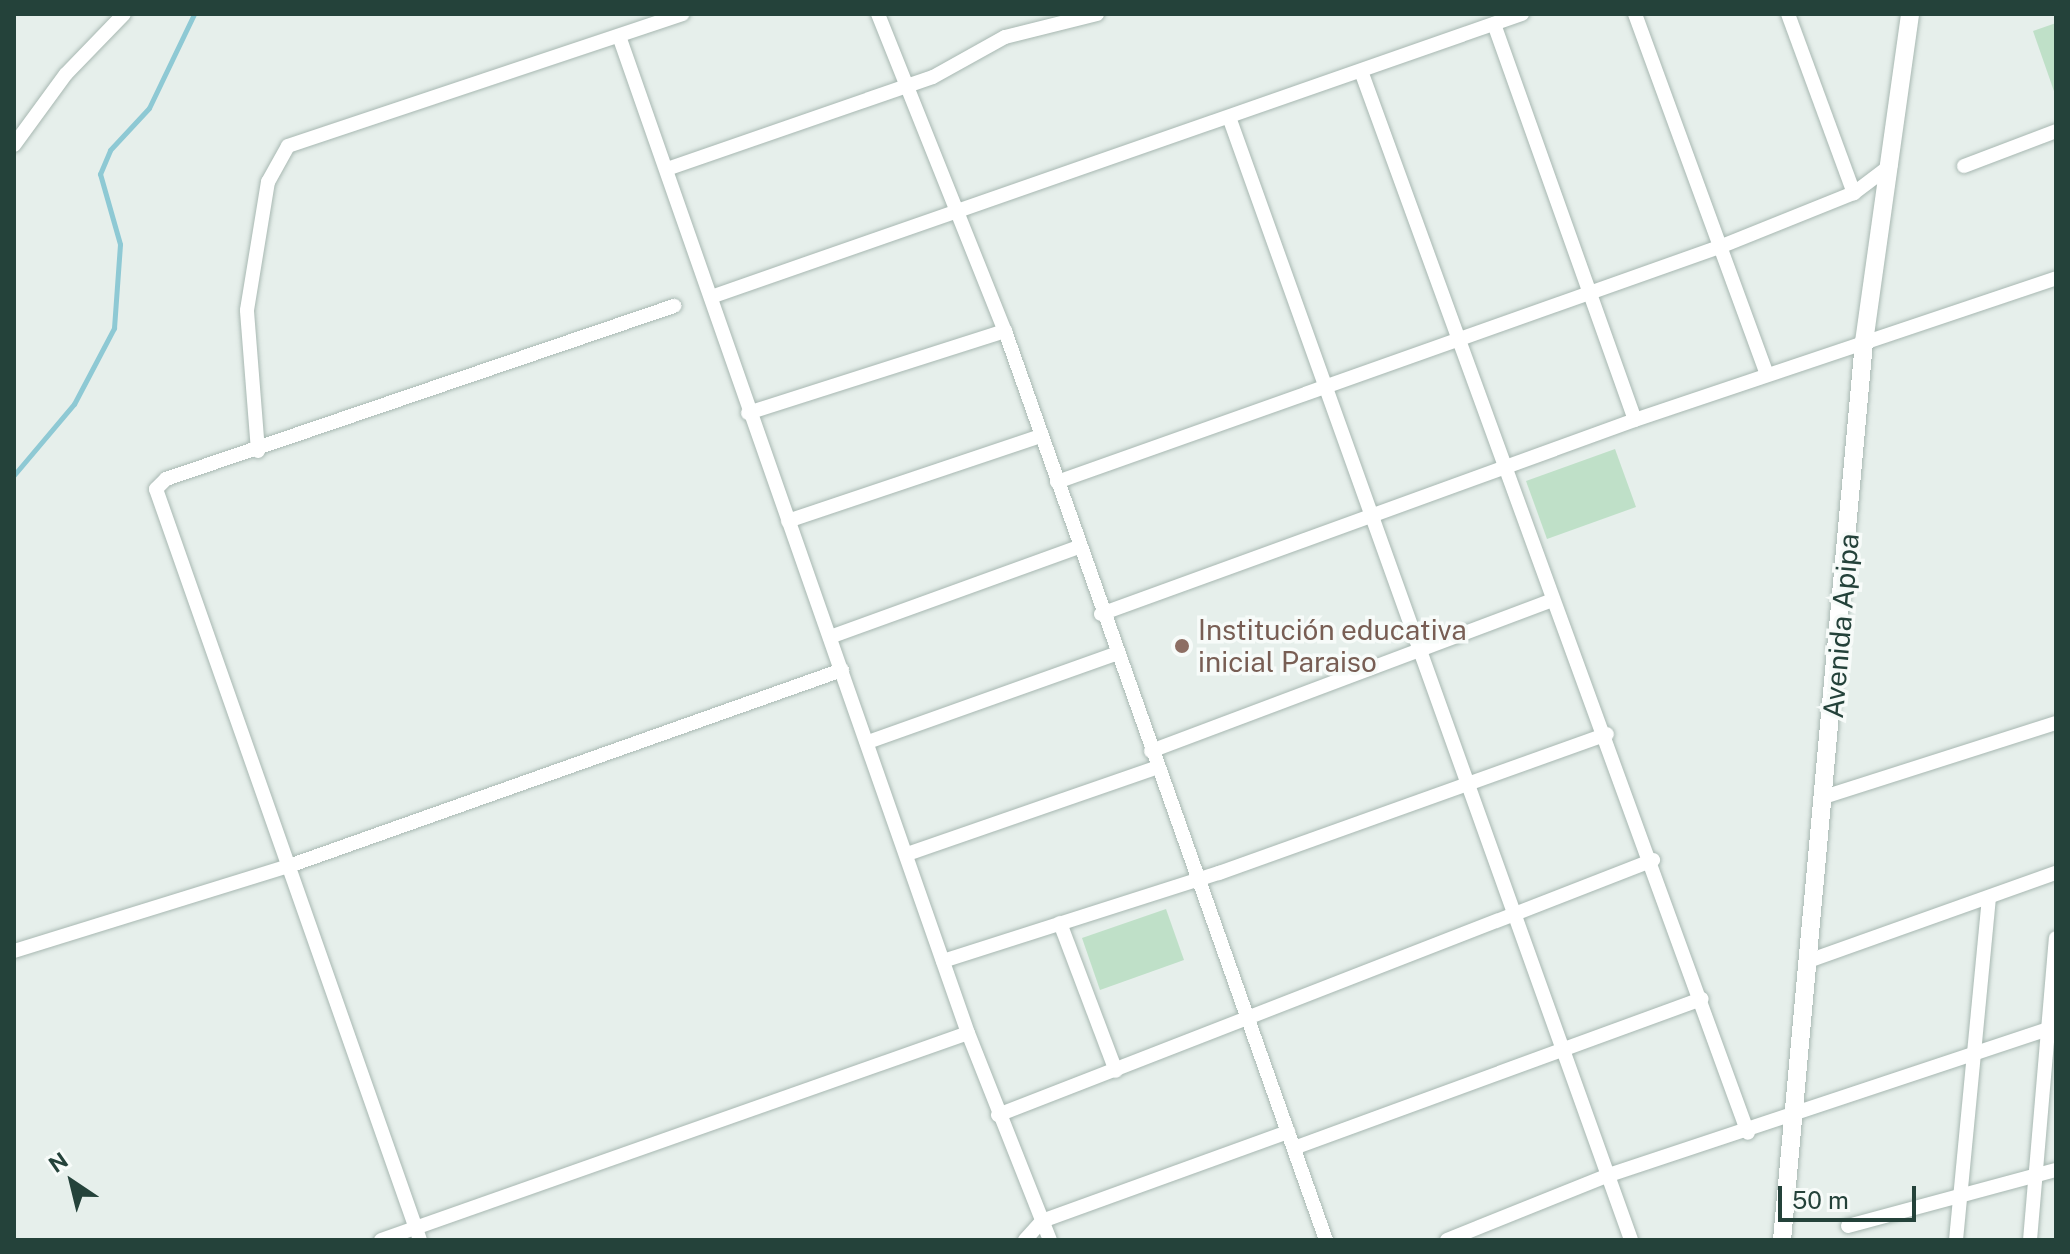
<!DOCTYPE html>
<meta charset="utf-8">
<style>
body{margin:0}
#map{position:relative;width:2070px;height:1254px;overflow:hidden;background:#e6efeb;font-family:"Public Sans",sans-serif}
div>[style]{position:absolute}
.green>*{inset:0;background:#bfe0c8}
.stream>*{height:5px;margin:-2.5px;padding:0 2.5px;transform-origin:2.5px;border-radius:2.5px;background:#8ec9d4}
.roads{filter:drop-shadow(0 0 2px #a8b8b2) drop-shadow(0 0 2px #a8b8b2)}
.minor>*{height:14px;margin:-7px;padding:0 7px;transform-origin:7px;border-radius:7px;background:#fff}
.tertiary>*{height:18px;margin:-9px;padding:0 9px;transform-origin:9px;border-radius:9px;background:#fff}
.dots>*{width:22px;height:22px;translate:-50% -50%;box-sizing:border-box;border:4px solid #f7fbf9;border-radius:50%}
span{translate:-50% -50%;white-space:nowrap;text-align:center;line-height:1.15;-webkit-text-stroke:7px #f7fbf9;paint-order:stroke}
.street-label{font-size:28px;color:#24423a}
.education-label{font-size:28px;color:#785e54}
.left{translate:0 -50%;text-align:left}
.frame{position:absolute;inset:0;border:16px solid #24423a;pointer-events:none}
.north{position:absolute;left:32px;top:1142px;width:80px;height:80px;-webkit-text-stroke:6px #f7fbf9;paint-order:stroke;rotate:325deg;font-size:22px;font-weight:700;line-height:32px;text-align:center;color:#24423a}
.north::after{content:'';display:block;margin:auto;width:28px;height:36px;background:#24423a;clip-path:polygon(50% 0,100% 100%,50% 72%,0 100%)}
.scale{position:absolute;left:1778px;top:1186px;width:138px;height:36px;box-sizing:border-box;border:4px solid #24423a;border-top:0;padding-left:10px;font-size:24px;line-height:28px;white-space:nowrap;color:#24423a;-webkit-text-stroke:6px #f7fbf9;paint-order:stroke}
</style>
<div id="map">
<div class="green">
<i style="clip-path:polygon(2056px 23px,2056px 97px,2033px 31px)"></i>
<i style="clip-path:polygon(1615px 449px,1636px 507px,1547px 539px,1526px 481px)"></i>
<i style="clip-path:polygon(1166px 909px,1184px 960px,1100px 990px,1082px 938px)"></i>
</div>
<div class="stream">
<i style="left:14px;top:475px;width:93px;rotate:-49.8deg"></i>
<i style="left:74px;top:404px;width:86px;rotate:-62.2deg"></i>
<i style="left:114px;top:328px;width:84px;rotate:-85.9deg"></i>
<i style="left:120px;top:244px;width:73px;rotate:-105.9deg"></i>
<i style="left:100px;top:174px;width:26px;rotate:-67deg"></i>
<i style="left:110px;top:150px;width:57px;rotate:-47.1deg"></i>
<i style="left:149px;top:108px;width:104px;rotate:-64.4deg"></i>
</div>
<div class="roads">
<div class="minor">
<i style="left:878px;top:14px;width:341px;rotate:68.2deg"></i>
<i style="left:1005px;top:331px;width:964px;rotate:70.55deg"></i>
<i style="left:1635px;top:14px;width:383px;rotate:69.9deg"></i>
<i style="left:1788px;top:14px;width:191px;rotate:69.8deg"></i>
<i style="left:1494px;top:24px;width:420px;rotate:70.4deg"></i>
<i style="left:619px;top:36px;width:1056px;rotate:70.71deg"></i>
<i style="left:968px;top:1033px;width:223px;rotate:68.4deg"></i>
<i style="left:1361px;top:71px;width:1130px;rotate:69.98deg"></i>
<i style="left:1229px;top:117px;width:1193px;rotate:70.3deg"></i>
<i style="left:14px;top:145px;width:88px;rotate:-53.8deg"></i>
<i style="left:66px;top:74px;width:83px;rotate:-46deg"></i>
<i style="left:1964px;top:166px;width:98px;rotate:-20.8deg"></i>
<i style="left:667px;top:169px;width:281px;rotate:-19.1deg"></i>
<i style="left:933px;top:77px;width:82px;rotate:-29.1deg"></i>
<i style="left:1005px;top:37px;width:95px;rotate:-14deg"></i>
<i style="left:711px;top:297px;width:859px;rotate:-19.24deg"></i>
<i style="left:748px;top:413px;width:270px;rotate:-17.7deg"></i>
<i style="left:258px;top:451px;width:141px;rotate:-94.5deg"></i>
<i style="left:247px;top:310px;width:130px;rotate:-80.7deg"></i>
<i style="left:268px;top:182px;width:41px;rotate:-60.9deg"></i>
<i style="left:288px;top:146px;width:416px;rotate:-18.5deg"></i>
<i style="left:1057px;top:482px;width:706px;rotate:-19.54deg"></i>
<i style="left:1722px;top:246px;width:142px;rotate:-21.9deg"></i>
<i style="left:1854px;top:193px;width:46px;rotate:-37.1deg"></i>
<i style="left:788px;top:521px;width:267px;rotate:-18.6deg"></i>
<i style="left:1101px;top:614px;width:568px;rotate:-19.97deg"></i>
<i style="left:1635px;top:420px;width:444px;rotate:-18.6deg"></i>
<i style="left:830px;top:637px;width:264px;rotate:-19.9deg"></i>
<i style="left:868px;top:742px;width:262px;rotate:-19.6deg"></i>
<i style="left:1151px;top:751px;width:427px;rotate:-20.6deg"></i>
<i style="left:1827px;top:796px;width:240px;rotate:-17.7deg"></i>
<i style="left:907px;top:854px;width:263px;rotate:-19.1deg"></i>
<i style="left:1060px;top:923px;width:158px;rotate:69.3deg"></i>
<i style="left:14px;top:951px;width:285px;rotate:-17.2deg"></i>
<i style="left:286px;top:867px;width:590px;rotate:-19.51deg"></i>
<i style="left:1811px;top:960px;width:260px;rotate:-19.6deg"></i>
<i style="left:943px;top:961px;width:290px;rotate:-17.7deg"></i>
<i style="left:1219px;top:873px;width:412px;rotate:-19.7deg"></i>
<i style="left:998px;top:1115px;width:703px;rotate:-21.27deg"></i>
<i style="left:1294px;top:1148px;width:434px;rotate:-20.1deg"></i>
<i style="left:1848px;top:1226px;width:215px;rotate:-15.1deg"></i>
<i style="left:381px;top:1240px;width:622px;rotate:-19.42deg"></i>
<i style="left:420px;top:1240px;width:796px;rotate:-109.37deg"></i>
<i style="left:156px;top:489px;width:14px;rotate:-45deg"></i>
<i style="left:166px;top:479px;width:537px;rotate:-18.81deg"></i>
<i style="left:1025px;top:1240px;width:25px;rotate:-48deg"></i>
<i style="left:1042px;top:1221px;width:262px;rotate:-19.9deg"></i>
<i style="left:1447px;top:1240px;width:175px;rotate:-21.9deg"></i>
<i style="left:1609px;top:1175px;width:471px;rotate:-18.4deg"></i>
<i style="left:1956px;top:1240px;width:343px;rotate:-84.5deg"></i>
<i style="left:2030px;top:1240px;width:303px;rotate:-85.1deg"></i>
</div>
<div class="tertiary">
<i style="left:1782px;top:1240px;width:902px;rotate:-84.78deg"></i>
<i style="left:1864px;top:342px;width:331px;rotate:-82deg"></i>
</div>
</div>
<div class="dots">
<i style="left:1182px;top:646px;background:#8d6e63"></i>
</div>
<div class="street-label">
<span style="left:1841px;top:626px;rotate:-85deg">Avenida Apipa</span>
</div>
<div class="education-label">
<span class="left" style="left:1198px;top:646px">Institución educativa<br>inicial Paraiso</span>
</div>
<div class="frame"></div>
<div class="north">N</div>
<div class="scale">50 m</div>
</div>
